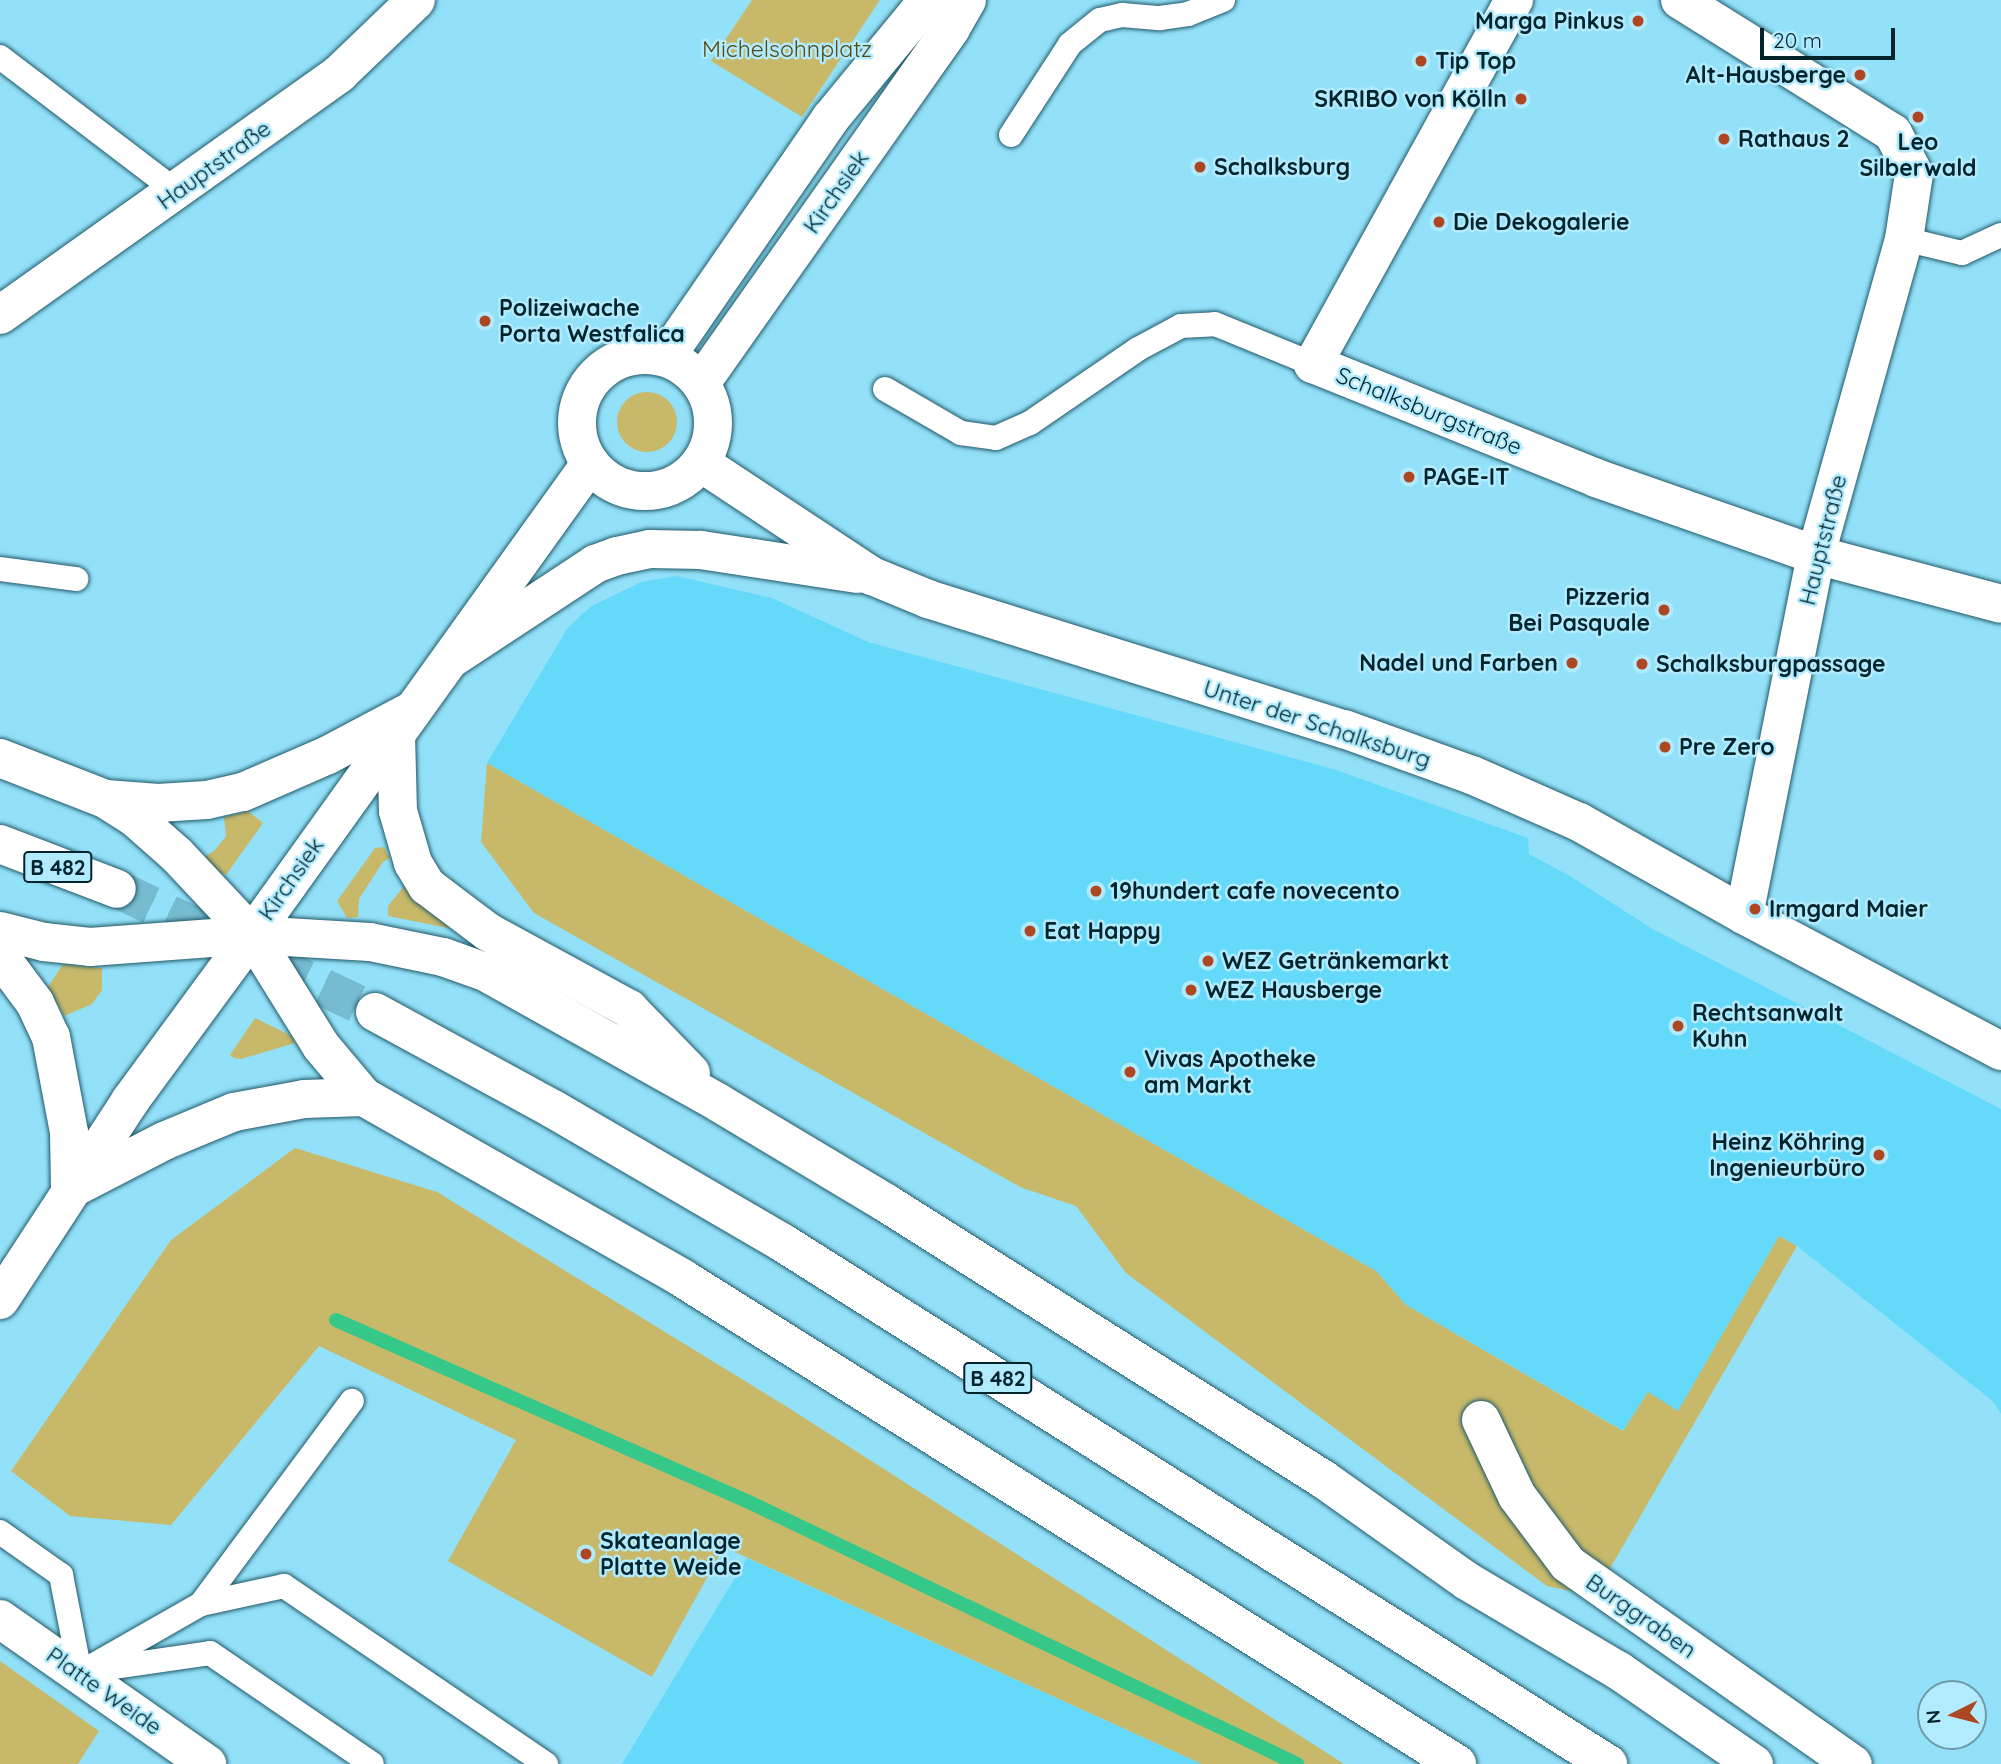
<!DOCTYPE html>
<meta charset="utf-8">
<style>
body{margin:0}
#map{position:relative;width:2001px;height:1764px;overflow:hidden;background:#93e1f9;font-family:Quicksand,sans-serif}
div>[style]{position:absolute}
.built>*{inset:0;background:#65d9fa}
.green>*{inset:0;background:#c7b969}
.round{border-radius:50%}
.stream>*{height:14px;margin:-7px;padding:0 7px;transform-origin:7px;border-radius:7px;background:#36c889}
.primary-tunnel>*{height:38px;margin-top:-19px;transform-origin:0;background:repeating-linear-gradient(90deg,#76bbd0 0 38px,transparent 0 57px)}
.roads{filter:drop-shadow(0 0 2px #225969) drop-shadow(0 0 2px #225969)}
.lane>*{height:24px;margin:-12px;padding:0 12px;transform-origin:12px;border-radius:12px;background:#fff}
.street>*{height:38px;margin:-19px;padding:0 19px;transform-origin:19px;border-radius:19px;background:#fff}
.secondary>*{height:38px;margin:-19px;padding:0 19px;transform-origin:19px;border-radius:19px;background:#fff}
.secondary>.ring{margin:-19px;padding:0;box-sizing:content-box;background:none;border:38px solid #fff;border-radius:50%}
.primary>*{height:38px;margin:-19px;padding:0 19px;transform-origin:19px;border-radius:19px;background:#fff}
.dots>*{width:19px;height:19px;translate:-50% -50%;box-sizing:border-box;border:4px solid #b2ebfd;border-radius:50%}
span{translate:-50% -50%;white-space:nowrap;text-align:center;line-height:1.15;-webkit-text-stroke:5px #b2ebfd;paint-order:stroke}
.shield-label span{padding:2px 5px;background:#b2ebfd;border:2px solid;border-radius:5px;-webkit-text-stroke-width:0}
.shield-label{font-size:21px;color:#02242d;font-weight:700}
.poi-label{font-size:23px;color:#02242d;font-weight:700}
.right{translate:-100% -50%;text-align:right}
.left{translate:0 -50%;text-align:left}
.park-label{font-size:23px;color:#554b15}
.street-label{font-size:23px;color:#02242d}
.north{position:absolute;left:1917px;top:1680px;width:70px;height:70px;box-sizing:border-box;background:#b2ebfd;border:2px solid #6c9baa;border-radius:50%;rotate:264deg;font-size:19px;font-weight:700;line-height:28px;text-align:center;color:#02242d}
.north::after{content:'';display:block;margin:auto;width:24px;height:32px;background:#ae4721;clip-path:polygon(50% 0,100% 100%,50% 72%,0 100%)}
.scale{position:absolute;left:1760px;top:28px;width:135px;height:32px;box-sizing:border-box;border:4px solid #02242d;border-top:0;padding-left:9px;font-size:21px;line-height:24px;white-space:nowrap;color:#02242d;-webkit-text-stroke:5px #b2ebfd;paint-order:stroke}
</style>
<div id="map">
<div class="built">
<i style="clip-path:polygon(677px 576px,772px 598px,868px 642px,1333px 769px,1528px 838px,1529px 854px,1570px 876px,1651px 928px,2001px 1109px,2001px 1414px,1994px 1402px,1797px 1246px,1779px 1236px,1678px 1412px,1624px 1431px,1406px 1305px,1376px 1271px,487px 763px,567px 629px,590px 607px,641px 582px)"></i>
<i style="clip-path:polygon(747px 1558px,1202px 1764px,622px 1764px)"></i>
</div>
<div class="green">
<i style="clip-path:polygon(752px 0,880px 0,802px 117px,711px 61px)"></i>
<i class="round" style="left:617px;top:392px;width:60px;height:60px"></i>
<i style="clip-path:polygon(487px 763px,1376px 1271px,1406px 1305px,1623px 1431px,1648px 1392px,1678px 1411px,1779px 1236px,1797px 1246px,1594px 1596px,1547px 1586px,1126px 1273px,1076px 1206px,1020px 1187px,534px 913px,481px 842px)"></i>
<i style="clip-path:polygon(248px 811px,263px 823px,226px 875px,203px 865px,200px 859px,214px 851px,226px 836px,224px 817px)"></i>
<i style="clip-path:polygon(384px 847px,390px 858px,383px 862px,359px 899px,358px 917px,347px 918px,337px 901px,375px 848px)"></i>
<i style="clip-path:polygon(405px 885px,448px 926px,448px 928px,388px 916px,388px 906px)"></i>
<i style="clip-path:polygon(63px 964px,102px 968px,102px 990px,92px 1004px,64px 1016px,48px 987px)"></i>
<i style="clip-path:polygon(255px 1018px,292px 1036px,295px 1043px,241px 1059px,234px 1058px,230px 1055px)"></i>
<i style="clip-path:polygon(295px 1148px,437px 1192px,784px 1405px,1344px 1764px,1202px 1764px,724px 1547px,652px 1677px,448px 1561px,516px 1440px,319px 1346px,171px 1525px,70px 1516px,11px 1471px,171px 1240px)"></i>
<i style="clip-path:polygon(0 1661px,99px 1731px,78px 1764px,0 1764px)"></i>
</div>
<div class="stream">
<i style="left:336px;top:1320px;width:449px;rotate:23.8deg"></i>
<i style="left:747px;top:1501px;width:610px;rotate:25.56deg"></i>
</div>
<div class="primary-tunnel">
<i style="left:117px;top:889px;width:286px;rotate:25.5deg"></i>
</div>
<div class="roads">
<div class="lane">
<i style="left:0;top:57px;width:223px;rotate:37.3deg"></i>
<i style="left:1011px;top:135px;width:108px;rotate:-57deg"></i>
<i style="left:1070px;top:44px;width:38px;rotate:-39deg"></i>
<i style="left:1100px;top:20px;width:23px;rotate:-13deg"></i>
<i style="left:1122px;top:15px;width:38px;rotate:5deg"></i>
<i style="left:1160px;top:18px;width:28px;rotate:-8deg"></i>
<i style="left:1188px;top:14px;width:38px;rotate:-22deg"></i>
<i style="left:1904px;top:239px;width:60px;rotate:13.6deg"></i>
<i style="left:1962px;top:253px;width:43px;rotate:-24.8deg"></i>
<i style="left:885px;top:389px;width:88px;rotate:30.1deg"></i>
<i style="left:961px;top:433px;width:35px;rotate:8deg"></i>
<i style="left:996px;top:438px;width:37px;rotate:-24deg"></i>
<i style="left:1030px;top:423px;width:131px;rotate:-34.4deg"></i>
<i style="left:1138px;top:349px;width:49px;rotate:-28.1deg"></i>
<i style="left:1181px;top:326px;width:34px;rotate:-3deg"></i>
<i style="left:1215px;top:324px;width:106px;rotate:22.2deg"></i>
<i style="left:0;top:569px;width:77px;rotate:7.5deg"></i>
<i style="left:0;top:1532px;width:75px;rotate:35.2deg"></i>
<i style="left:61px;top:1575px;width:100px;rotate:79deg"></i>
<i style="left:80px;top:1673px;width:139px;rotate:-29.7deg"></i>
<i style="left:201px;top:1604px;width:85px;rotate:-12.2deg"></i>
<i style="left:284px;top:1586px;width:317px;rotate:34.2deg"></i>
<i style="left:201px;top:1604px;width:253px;rotate:-53.4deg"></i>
<i style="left:94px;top:1670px;width:117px;rotate:-8.3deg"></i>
<i style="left:210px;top:1653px;width:196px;rotate:34.4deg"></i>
</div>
<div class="street">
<i style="left:1514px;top:0;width:416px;rotate:118.9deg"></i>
<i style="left:1313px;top:364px;width:305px;rotate:21.9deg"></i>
<i style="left:1596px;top:478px;width:233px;rotate:19.3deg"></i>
<i style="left:1816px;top:555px;width:191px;rotate:14.8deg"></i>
<i style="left:1680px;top:0;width:251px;rotate:32deg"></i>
<i style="left:1893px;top:133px;width:46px;rotate:62.9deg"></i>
<i style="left:1914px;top:174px;width:66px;rotate:98.7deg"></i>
<i style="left:1904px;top:239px;width:328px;rotate:105.6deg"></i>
<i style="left:1816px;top:555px;width:367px;rotate:101.3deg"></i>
<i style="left:0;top:315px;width:417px;rotate:-35.4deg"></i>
<i style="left:340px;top:73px;width:105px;rotate:-43.8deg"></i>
<i style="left:701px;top:463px;width:205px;rotate:33.5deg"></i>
<i style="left:872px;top:576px;width:61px;rotate:22.3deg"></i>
<i style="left:928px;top:599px;width:436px;rotate:17.4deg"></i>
<i style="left:1344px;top:729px;width:136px;rotate:19.8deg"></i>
<i style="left:1472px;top:775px;width:117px;rotate:23.7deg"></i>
<i style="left:1579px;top:822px;width:189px;rotate:29.4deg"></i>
<i style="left:1744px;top:915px;width:291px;rotate:27.9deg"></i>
<i style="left:451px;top:659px;width:173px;rotate:-33.4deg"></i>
<i style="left:595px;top:564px;width:23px;rotate:-20deg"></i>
<i style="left:617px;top:556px;width:34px;rotate:-12deg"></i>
<i style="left:650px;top:549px;width:51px;rotate:1.1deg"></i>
<i style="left:701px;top:550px;width:159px;rotate:8.7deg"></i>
<i style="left:1481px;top:1420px;width:84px;rotate:64.7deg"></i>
<i style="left:1517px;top:1496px;width:85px;rotate:53.1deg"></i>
<i style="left:1568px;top:1564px;width:348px;rotate:35.1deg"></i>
<i style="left:0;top:1619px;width:253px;rotate:35deg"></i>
</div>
<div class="secondary">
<i class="ring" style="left:577px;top:355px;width:98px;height:98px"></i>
<i style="left:666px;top:357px;width:289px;rotate:-55.4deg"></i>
<i style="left:830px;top:119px;width:154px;rotate:-50.5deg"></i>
<i style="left:701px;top:383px;width:434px;rotate:-54.8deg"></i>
<i style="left:951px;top:28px;width:32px;rotate:-60deg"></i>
<i style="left:252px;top:935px;width:580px;rotate:-54.34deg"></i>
</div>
<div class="primary">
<i style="left:396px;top:735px;width:76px;rotate:88.5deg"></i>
<i style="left:398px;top:811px;width:54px;rotate:73.9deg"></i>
<i style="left:413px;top:863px;width:27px;rotate:59deg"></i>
<i style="left:427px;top:886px;width:76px;rotate:37deg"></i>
<i style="left:488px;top:932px;width:161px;rotate:28.6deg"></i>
<i style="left:629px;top:1009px;width:89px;rotate:45.9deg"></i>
<i style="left:0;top:758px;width:113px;rotate:21.3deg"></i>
<i style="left:105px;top:799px;width:34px;rotate:32deg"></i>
<i style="left:134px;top:817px;width:57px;rotate:41.5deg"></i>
<i style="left:177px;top:855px;width:110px;rotate:46.8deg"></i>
<i style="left:252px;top:935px;width:131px;rotate:58.1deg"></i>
<i style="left:321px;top:1046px;width:67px;rotate:49.9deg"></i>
<i style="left:364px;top:1097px;width:366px;rotate:29.6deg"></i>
<i style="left:682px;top:1278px;width:915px;rotate:32.09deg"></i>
<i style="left:106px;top:799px;width:52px;rotate:4.4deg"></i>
<i style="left:158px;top:803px;width:49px;rotate:-3.5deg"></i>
<i style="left:207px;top:800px;width:37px;rotate:-13deg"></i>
<i style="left:243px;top:792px;width:93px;rotate:-23.5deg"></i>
<i style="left:328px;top:755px;width:96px;rotate:-27.9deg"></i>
<i style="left:0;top:844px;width:125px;rotate:21deg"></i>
<i style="left:0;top:931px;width:45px;rotate:14deg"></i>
<i style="left:44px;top:942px;width:46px;rotate:6.2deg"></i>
<i style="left:90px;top:947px;width:162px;rotate:-4.2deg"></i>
<i style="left:252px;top:935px;width:118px;rotate:3.4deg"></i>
<i style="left:370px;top:942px;width:75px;rotate:11.6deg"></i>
<i style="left:443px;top:957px;width:45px;rotate:19.7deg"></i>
<i style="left:485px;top:972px;width:268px;rotate:29.2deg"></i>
<i style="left:719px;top:1103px;width:195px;rotate:30.9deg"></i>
<i style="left:886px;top:1203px;width:517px;rotate:32.28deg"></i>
<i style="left:1323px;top:1479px;width:176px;rotate:35.3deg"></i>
<i style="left:1467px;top:1581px;width:177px;rotate:30.6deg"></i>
<i style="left:1619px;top:1671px;width:164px;rotate:34.6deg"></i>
<i style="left:0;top:956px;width:59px;rotate:53.3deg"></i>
<i style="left:35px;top:1003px;width:38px;rotate:65deg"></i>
<i style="left:51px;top:1037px;width:97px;rotate:79.3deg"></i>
<i style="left:69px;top:1132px;width:57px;rotate:89deg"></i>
<i style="left:375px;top:1012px;width:203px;rotate:28.6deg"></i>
<i style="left:553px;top:1109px;width:266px;rotate:30.2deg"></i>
<i style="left:783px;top:1243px;width:976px;rotate:32.27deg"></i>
<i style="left:75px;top:1187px;width:100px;rotate:-27.3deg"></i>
<i style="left:164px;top:1141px;width:76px;rotate:-22.5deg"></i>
<i style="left:234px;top:1112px;width:71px;rotate:-10.5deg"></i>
<i style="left:304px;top:1099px;width:60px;rotate:-1.9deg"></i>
<i style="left:0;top:1300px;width:238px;rotate:-56.8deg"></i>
<i style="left:130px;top:1101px;width:206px;rotate:-53.7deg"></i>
</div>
</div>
<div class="dots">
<i style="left:1638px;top:21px;background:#ae4721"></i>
<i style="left:1421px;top:61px;background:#ae4721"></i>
<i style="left:1860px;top:75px;background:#ae4721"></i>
<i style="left:1521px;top:99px;background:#ae4721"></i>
<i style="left:1918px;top:117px;background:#ae4721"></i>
<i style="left:1724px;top:139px;background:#ae4721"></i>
<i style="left:1200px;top:167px;background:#ae4721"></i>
<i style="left:1439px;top:222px;background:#ae4721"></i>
<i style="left:485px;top:321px;background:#ae4721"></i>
<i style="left:1409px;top:477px;background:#ae4721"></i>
<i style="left:1664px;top:610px;background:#ae4721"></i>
<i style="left:1572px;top:663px;background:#ae4721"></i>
<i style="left:1642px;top:664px;background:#ae4721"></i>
<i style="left:1665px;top:747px;background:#ae4721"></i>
<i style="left:1096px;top:891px;background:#ae4721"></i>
<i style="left:1755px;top:909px;background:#ae4721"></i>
<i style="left:1030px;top:931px;background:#ae4721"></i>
<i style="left:1208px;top:961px;background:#ae4721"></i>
<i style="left:1191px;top:990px;background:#ae4721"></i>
<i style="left:1678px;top:1026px;background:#ae4721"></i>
<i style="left:1130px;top:1072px;background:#ae4721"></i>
<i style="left:1879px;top:1155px;background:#ae4721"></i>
<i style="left:586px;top:1554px;background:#ae4721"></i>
</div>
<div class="shield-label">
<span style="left:58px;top:867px">B 482</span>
<span style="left:998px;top:1378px">B 482</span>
</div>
<div class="poi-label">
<span class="right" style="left:1624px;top:21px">Marga Pinkus</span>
<span class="left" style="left:1435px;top:61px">Tip Top</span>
<span class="right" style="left:1846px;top:75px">Alt-Hausberge</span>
<span class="right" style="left:1507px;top:99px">SKRIBO von Kölln</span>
<span class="left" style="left:1738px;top:139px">Rathaus 2</span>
<span style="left:1918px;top:155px">Leo<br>Silberwald</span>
<span class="left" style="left:1214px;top:167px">Schalksburg</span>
<span class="left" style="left:1453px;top:222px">Die Dekogalerie</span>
<span class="left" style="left:499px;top:321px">Polizeiwache<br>Porta Westfalica</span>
<span class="left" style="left:1423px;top:477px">PAGE-IT</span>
<span class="right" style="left:1650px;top:610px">Pizzeria<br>Bei Pasquale</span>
<span class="right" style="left:1558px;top:663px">Nadel und Farben</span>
<span class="left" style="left:1656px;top:664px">Schalksburgpassage</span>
<span class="left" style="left:1679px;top:747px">Pre Zero</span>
<span class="left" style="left:1110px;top:891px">19hundert cafe novecento</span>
<span class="left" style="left:1769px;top:909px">Irmgard Maier</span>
<span class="left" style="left:1044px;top:931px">Eat Happy</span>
<span class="left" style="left:1222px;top:961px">WEZ Getränkemarkt</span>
<span class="left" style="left:1205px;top:990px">WEZ Hausberge</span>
<span class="left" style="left:1692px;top:1026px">Rechtsanwalt<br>Kuhn</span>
<span class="left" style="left:1144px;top:1072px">Vivas Apotheke<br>am Markt</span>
<span class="right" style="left:1865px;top:1155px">Heinz Köhring<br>Ingenieurbüro</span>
<span class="left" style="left:600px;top:1554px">Skateanlage<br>Platte Weide</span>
</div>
<div class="park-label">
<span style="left:787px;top:49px">Michelsohnplatz</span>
</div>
<div class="street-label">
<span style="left:214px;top:165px;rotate:-36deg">Hauptstraße</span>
<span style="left:836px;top:192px;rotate:-55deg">Kirchsiek</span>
<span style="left:1429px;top:411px;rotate:22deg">Schalksburgstraße</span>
<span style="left:1823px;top:540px;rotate:-76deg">Hauptstraße</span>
<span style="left:1317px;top:724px;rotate:18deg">Unter der Schalksburg</span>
<span style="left:291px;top:879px;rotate:-55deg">Kirchsiek</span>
<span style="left:1641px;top:1616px;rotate:35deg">Burggraben</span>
<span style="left:104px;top:1691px;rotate:35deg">Platte Weide</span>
</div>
<div class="north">N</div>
<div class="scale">20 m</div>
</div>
